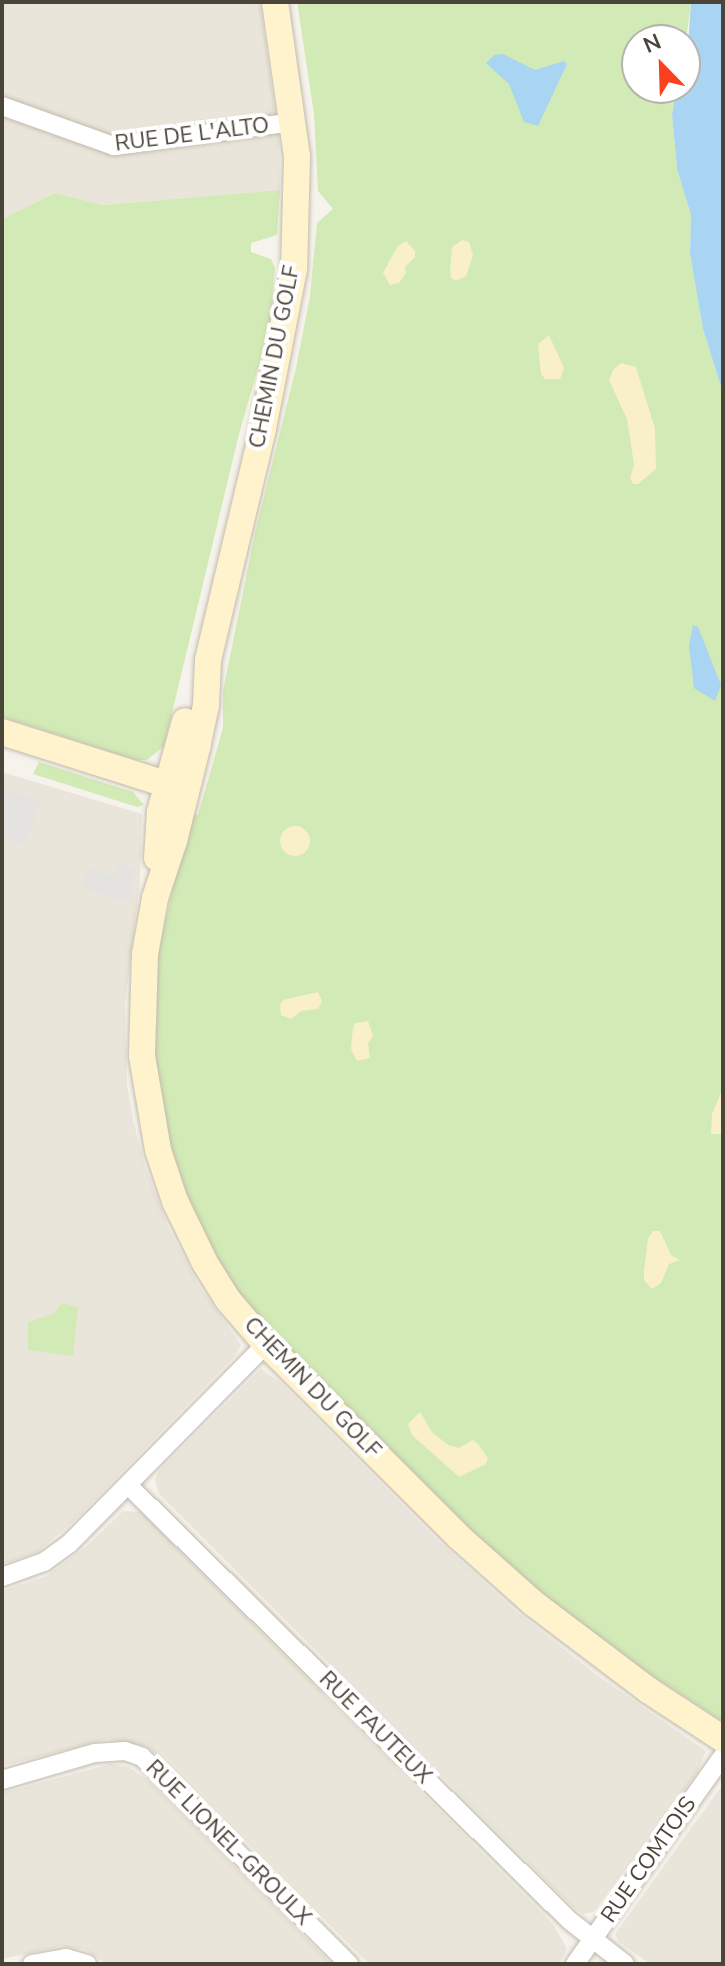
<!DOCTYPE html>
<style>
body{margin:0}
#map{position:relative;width:725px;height:1966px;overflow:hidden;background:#f6f3ec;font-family:"Nunito Sans",sans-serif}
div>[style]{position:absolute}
.residential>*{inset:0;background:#eae5da}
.green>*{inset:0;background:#d2eab5}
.sand>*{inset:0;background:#f9efc9}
.round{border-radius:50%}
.parking>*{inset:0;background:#e5e3e0}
.water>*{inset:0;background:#a9d4f2}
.roads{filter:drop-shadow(0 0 2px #c2bbae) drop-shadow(0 0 2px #c2bbae)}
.street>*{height:18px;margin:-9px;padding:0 9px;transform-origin:9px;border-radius:9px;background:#fff}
.secondary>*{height:26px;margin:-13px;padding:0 13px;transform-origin:13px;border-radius:13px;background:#fff3cd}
span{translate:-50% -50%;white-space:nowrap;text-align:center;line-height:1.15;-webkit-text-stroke:8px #fff;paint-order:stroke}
.street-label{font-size:22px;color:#4b4439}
.frame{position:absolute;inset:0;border:4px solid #4b4439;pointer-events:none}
.north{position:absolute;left:621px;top:24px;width:80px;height:80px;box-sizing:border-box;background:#fff;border:2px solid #b7b4b0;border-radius:50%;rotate:337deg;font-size:22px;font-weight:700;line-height:32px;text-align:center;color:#4b4439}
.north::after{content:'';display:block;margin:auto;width:28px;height:36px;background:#fc3f1d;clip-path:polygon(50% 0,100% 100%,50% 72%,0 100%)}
</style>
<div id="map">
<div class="residential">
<i style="clip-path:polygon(2px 2px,260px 2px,279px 138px,280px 190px,103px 205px,55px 193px,2px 219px)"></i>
<i style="clip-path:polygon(2px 772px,142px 814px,140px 881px,125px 1003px,127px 1084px,133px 1120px,145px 1166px,169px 1229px,199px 1286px,241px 1345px,234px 1357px,72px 1523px,37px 1552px,2px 1564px)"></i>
<i style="clip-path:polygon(261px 1369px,280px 1382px,435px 1538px,517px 1612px,598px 1676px,706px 1751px,697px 1773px,594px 1912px,583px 1914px,573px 1907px,159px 1494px,155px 1480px,158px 1472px)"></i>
<i style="clip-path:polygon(123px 1511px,141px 1512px,553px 1924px,567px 1949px,559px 1964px,369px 1964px,167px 1763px,145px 1746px,108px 1739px,2px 1766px,2px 1591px,47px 1576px,87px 1546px)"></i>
<i style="clip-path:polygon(111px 1764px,129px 1767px,149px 1781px,332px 1964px,107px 1964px,86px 1950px,62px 1946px,2px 1959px,2px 1793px)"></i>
<i style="clip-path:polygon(723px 1784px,723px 1964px,650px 1964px,619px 1942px,615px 1934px)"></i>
</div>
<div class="green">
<i style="clip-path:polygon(297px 2px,691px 2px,685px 49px,685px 40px,637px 40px,637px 88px,677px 88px,672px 114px,677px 169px,691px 215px,690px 254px,703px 329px,723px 393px,723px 1722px,603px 1644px,486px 1548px,285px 1348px,237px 1294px,198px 1227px,171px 1161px,153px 1064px,153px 992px,158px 953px,190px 814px,198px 815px,223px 728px,223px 691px,255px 533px,296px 368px,310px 296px,317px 223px,333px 209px,318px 191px,314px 114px)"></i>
<i style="clip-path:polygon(280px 190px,277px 235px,251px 243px,251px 252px,271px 259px,275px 268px,270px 327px,239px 434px,164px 746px,147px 760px,136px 760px,2px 717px,2px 219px,55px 193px,103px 205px)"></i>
<i style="clip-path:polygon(39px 762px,133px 792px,144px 805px,137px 807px,33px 774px)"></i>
<i style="clip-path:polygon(62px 1303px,78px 1307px,73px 1356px,28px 1350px,28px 1322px,53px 1314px)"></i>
</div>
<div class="sand">
<i style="clip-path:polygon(462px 240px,469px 242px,473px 255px,466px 276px,456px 281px,451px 278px,450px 270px,452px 247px)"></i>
<i style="clip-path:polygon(406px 241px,415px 251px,415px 257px,405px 267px,406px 273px,399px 283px,390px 285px,383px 273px,397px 247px)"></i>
<i style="clip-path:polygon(549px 335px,564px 368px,560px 379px,545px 379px,541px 374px,538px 344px)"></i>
<i style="clip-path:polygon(621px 363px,636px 367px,655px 429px,656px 469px,638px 484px,633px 484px,630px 478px,634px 465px,627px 419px,609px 380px,613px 370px)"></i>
<i class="round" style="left:280px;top:826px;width:30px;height:30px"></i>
<i style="clip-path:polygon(318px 992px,322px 1001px,318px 1009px,301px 1011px,291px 1019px,281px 1015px,280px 1005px,283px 1000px)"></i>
<i style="clip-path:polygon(368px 1021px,373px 1036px,368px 1043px,370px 1058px,357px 1061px,351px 1049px,353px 1028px,355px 1023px)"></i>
<i style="clip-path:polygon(723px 1088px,723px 1134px,711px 1134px,712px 1114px)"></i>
<i style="clip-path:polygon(653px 1231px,660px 1231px,671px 1255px,680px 1260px,669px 1264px,661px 1283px,652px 1289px,644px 1280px,644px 1271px,648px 1239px)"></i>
<i style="clip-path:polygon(420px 1412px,432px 1432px,448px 1445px,459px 1448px,473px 1440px,478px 1444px,488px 1458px,486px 1464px,459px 1477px,412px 1435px,408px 1424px)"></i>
</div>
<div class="parking">
<i style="clip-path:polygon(2px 789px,40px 801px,25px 846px,2px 838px)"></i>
<i style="clip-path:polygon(118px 863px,135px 867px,131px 896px,122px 902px,81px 888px,89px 869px,114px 876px)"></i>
</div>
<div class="water">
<i style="clip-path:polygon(691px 2px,723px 2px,723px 393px,703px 329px,690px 254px,691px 215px,677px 169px,672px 114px,677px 88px,685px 88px)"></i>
<i style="clip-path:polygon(503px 54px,535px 70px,564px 61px,567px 64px,538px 126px,524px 122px,509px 84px,486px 63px,494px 55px)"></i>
<i style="clip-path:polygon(693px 625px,698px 627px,721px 685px,715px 701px,694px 688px,689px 645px)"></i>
</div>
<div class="roads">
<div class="street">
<i style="left:2px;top:106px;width:119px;rotate:19.7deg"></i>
<i style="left:114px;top:146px;width:182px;rotate:-7.6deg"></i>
<i style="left:129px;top:1486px;width:618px;rotate:44.61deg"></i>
<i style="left:569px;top:1920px;width:71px;rotate:38.2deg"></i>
<i style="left:2px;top:1577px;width:45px;rotate:-19.7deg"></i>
<i style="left:44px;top:1562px;width:32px;rotate:-36deg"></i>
<i style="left:70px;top:1543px;width:279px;rotate:-45.4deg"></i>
<i style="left:2px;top:1780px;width:97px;rotate:-16.2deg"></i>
<i style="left:95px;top:1753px;width:30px;rotate:-4deg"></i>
<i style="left:125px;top:1751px;width:18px;rotate:19deg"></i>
<i style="left:142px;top:1757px;width:293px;rotate:45deg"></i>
<i style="left:32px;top:1964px;width:35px;rotate:-10deg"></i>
<i style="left:66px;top:1958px;width:22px;rotate:16deg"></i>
<i style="left:575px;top:1964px;width:255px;rotate:-54.6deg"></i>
</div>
<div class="secondary">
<i style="left:275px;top:2px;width:157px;rotate:81.9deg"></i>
<i style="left:297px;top:157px;width:112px;rotate:91.5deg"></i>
<i style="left:294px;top:269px;width:163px;rotate:101deg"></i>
<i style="left:263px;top:429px;width:237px;rotate:103.4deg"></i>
<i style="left:208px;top:660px;width:45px;rotate:92.5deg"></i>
<i style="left:206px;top:705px;width:40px;rotate:102deg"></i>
<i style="left:198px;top:744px;width:100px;rotate:103.9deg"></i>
<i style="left:174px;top:841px;width:60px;rotate:108.4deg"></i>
<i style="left:155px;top:898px;width:57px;rotate:100.1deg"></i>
<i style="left:145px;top:954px;width:102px;rotate:91.7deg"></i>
<i style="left:142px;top:1056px;width:95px;rotate:80.3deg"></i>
<i style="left:158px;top:1150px;width:54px;rotate:71.6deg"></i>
<i style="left:175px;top:1201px;width:69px;rotate:64.2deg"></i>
<i style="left:205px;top:1263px;width:44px;rotate:58.1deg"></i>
<i style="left:228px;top:1300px;width:58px;rotate:49.2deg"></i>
<i style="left:266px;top:1344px;width:273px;rotate:45deg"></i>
<i style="left:459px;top:1537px;width:99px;rotate:41.7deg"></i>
<i style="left:533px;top:1603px;width:144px;rotate:37.1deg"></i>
<i style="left:648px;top:1690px;width:90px;rotate:33.2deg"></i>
<i style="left:2px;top:732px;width:189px;rotate:17.6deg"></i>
<i style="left:157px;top:858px;width:46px;rotate:-86.3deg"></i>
<i style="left:160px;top:812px;width:94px;rotate:-74.6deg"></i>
</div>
</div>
<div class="street-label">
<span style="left:192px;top:135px;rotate:-7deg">RUE DE L'ALTO</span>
<span style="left:275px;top:357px;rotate:-79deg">CHEMIN DU GOLF</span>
<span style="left:312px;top:1388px;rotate:46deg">CHEMIN DU GOLF</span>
<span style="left:375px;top:1728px;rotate:45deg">RUE FAUTEUX</span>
<span style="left:228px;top:1843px;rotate:45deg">RUE LIONEL-GROULX</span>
<span style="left:649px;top:1860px;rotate:-55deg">RUE COMTOIS</span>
</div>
<div class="frame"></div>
<div class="north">N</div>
</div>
